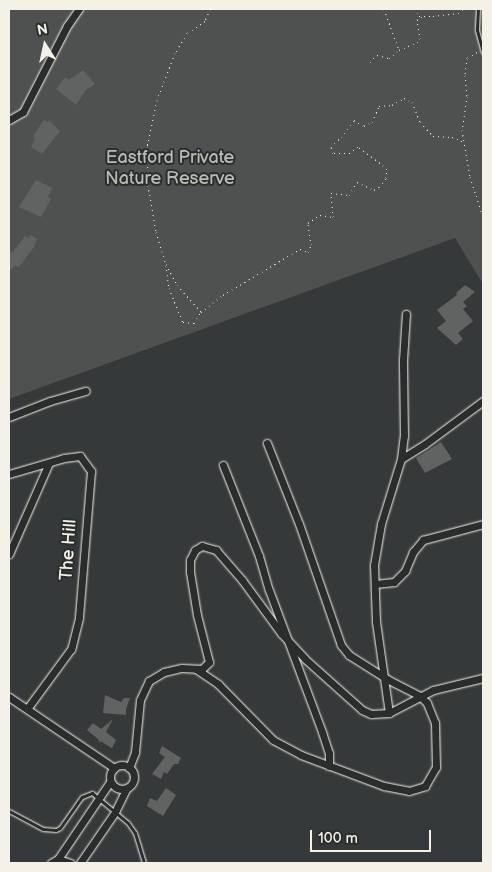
<!DOCTYPE html>
<style>
body{margin:0}
#map{position:relative;width:492px;height:872px;overflow:hidden;background:#363939;font-family:"Balsamiq Sans",sans-serif}
div>[style]{position:absolute}
.green>*{inset:0;background:#4e514f}
.building>*{inset:0;background:#616362}
.path>*{height:1px;margin-top:-0.5px;transform-origin:0;background:repeating-linear-gradient(90deg,#f4f1e8 0 1px,transparent 0 5px)}
.roads{filter:drop-shadow(0 0 1px #f4f1e8) drop-shadow(0 0 1px #f4f1e8)}
.lane>*{height:3px;margin:-1.5px;padding:0 1.5px;transform-origin:1.5px;border-radius:1.5px;background:#2a2d2e}
.street>*{height:7px;margin:-3.5px;padding:0 3.5px;transform-origin:3.5px;border-radius:3.5px;background:#2a2d2e}
.street>.ring{margin:-3.5px;padding:0;box-sizing:content-box;background:none;border:7px solid #2a2d2e;border-radius:50%}
span{translate:-50% -50%;white-space:nowrap;text-align:center;line-height:1.15;-webkit-text-stroke:4px #2a2d2e;paint-order:stroke}
.park-label{font-size:18px;color:#bab9b2}
.street-label{font-size:18px;color:#f4f1e8}
.frame{position:absolute;inset:0;border:10px solid #f4f1e8;pointer-events:none}
.north{position:absolute;left:20px;top:20px;width:50px;height:50px;-webkit-text-stroke:4px #2a2d2e;paint-order:stroke;rotate:350deg;font-size:14px;font-weight:700;line-height:20px;text-align:center;color:#f4f1e8}
.north::after{content:'';display:block;margin:auto;width:18px;height:22px;background:#f4f1e8;clip-path:polygon(50% 0,100% 100%,50% 72%,0 100%)}
.scale{position:absolute;left:310px;top:830px;width:121px;height:22px;box-sizing:border-box;border:2px solid #f4f1e8;border-top:0;padding-left:6px;font-size:15px;line-height:18px;white-space:nowrap;color:#f4f1e8;-webkit-text-stroke:4px #2a2d2e;paint-order:stroke}
</style>
<div id="map">
<div class="green">
<i style="clip-path:polygon(9px 9px,483px 9px,483px 284px,455px 238px,9px 399px)"></i>
</div>
<div class="building">
<i style="clip-path:polygon(83px 70px,95px 84px,86px 90px,76px 105px,56px 89px,65px 77px,69px 80px)"></i>
<i style="clip-path:polygon(44px 120px,48px 122px,49px 120px,60px 131px,42px 154px,31px 147px,35px 138px,33px 136px)"></i>
<i style="clip-path:polygon(36px 180px,52px 188px,48px 197px,51px 199px,41px 217px,19px 207px)"></i>
<i style="clip-path:polygon(31px 235px,37px 239px,34px 247px,19px 267px,15px 266px,9px 271px,9px 249px,12px 253px,25px 236px,28px 238px)"></i>
<i style="clip-path:polygon(465px 285px,475px 292px,463px 302px,467px 306px,463px 309px,473px 321px,458px 333px,463px 339px,456px 345px,437px 328px,446px 321px,437px 310px,457px 295px,456px 293px)"></i>
<i style="clip-path:polygon(441px 442px,452px 459px,425px 473px,416px 458px)"></i>
<i style="clip-path:polygon(105px 695px,121px 702px,124px 698px,130px 698px,126px 709px,126px 715px,103px 713px)"></i>
<i style="clip-path:polygon(113px 719px,106px 732px,116px 740px,112px 748px,100px 741px,99px 744px,99px 740px,87px 730px,93px 723px,101px 729px)"></i>
<i style="clip-path:polygon(162px 746px,181px 758px,178px 764px,174px 764px,167px 774px,164px 772px,161px 779px,152px 774px,165px 757px,159px 753px)"></i>
<i style="clip-path:polygon(166px 788px,176px 795px,163px 816px,147px 806px,150px 798px,157px 801px)"></i>
</div>
<div class="path">
<i style="left:210px;top:9px;width:13px;rotate:113deg"></i>
<i style="left:205px;top:21px;width:22px;rotate:146deg"></i>
<i style="left:187px;top:33px;width:23px;rotate:121deg"></i>
<i style="left:175px;top:53px;width:50px;rotate:111deg"></i>
<i style="left:157px;top:100px;width:48px;rotate:102deg"></i>
<i style="left:147px;top:147px;width:38px;rotate:88deg"></i>
<i style="left:148px;top:185px;width:48px;rotate:80.3deg"></i>
<i style="left:156px;top:232px;width:34px;rotate:73deg"></i>
<i style="left:166px;top:264px;width:24px;rotate:62deg"></i>
<i style="left:177px;top:285px;width:36px;rotate:48deg"></i>
<i style="left:201px;top:312px;width:28px;rotate:-38deg"></i>
<i style="left:223px;top:295px;width:90px;rotate:-30.9deg"></i>
<i style="left:300px;top:249px;width:9px;rotate:21deg"></i>
<i style="left:308px;top:252px;width:8px;rotate:-67deg"></i>
<i style="left:311px;top:245px;width:22px;rotate:-98deg"></i>
<i style="left:308px;top:223px;width:14px;rotate:-34deg"></i>
<i style="left:320px;top:215px;width:13px;rotate:9deg"></i>
<i style="left:333px;top:217px;width:24px;rotate:-95deg"></i>
<i style="left:331px;top:193px;width:18px;rotate:6deg"></i>
<i style="left:349px;top:195px;width:15px;rotate:-58deg"></i>
<i style="left:357px;top:182px;width:19px;rotate:25deg"></i>
<i style="left:374px;top:190px;width:6px;rotate:-31deg"></i>
<i style="left:379px;top:187px;width:11px;rotate:-52deg"></i>
<i style="left:386px;top:178px;width:9px;rotate:-84deg"></i>
<i style="left:387px;top:169px;width:9px;rotate:-139deg"></i>
<i style="left:380px;top:163px;width:27px;rotate:-144deg"></i>
<i style="left:358px;top:147px;width:10px;rotate:143deg"></i>
<i style="left:350px;top:153px;width:17px;rotate:180deg"></i>
<i style="left:333px;top:153px;width:6px;rotate:-108deg"></i>
<i style="left:331px;top:147px;width:14px;rotate:-45deg"></i>
<i style="left:341px;top:137px;width:21px;rotate:-53deg"></i>
<i style="left:354px;top:120px;width:12px;rotate:31deg"></i>
<i style="left:364px;top:126px;width:9px;rotate:-27deg"></i>
<i style="left:372px;top:122px;width:17px;rotate:-66deg"></i>
<i style="left:379px;top:106px;width:13px;rotate:-4deg"></i>
<i style="left:392px;top:105px;width:14px;rotate:-30deg"></i>
<i style="left:404px;top:98px;width:9px;rotate:27deg"></i>
<i style="left:412px;top:102px;width:22px;rotate:68deg"></i>
<i style="left:420px;top:122px;width:19px;rotate:47deg"></i>
<i style="left:433px;top:136px;width:19px;rotate:3deg"></i>
<i style="left:452px;top:137px;width:13px;rotate:23deg"></i>
<i style="left:384px;top:9px;width:44px;rotate:69.9deg"></i>
<i style="left:414px;top:9px;width:9px;rotate:54deg"></i>
<i style="left:419px;top:16px;width:14px"></i>
<i style="left:433px;top:16px;width:25px;rotate:-7deg"></i>
<i style="left:458px;top:13px;width:6px;rotate:-39deg"></i>
<i style="left:477px;top:52px;width:12px;rotate:149deg"></i>
<i style="left:467px;top:58px;width:17px;rotate:97deg"></i>
<i style="left:465px;top:75px;width:21px;rotate:85deg"></i>
<i style="left:467px;top:96px;width:34px;rotate:98deg"></i>
<i style="left:462px;top:130px;width:48px;rotate:80.3deg"></i>
<i style="left:470px;top:177px;width:42px;rotate:72deg"></i>
<i style="left:370px;top:62px;width:10px;rotate:-45deg"></i>
<i style="left:377px;top:55px;width:12px;rotate:14deg"></i>
<i style="left:389px;top:58px;width:13px;rotate:-39deg"></i>
<i style="left:399px;top:50px;width:20px;rotate:-24deg"></i>
<i style="left:417px;top:42px;width:4px;rotate:-45deg"></i>
<i style="left:420px;top:39px;width:19px;rotate:-99deg"></i>
<i style="left:417px;top:20px;width:8px;rotate:-30deg"></i>
<i style="left:166px;top:265px;width:23px;rotate:83deg"></i>
<i style="left:169px;top:288px;width:37px;rotate:68deg"></i>
<i style="left:183px;top:322px;width:11px;rotate:5deg"></i>
<i style="left:194px;top:323px;width:13px;rotate:-58deg"></i>
</div>
<div class="roads">
<div class="lane">
<i style="left:478px;top:9px;width:21px;rotate:93deg"></i>
<i style="left:477px;top:30px;width:23px;rotate:75deg"></i>
<i style="left:9px;top:811px;width:38px;rotate:28deg"></i>
<i style="left:43px;top:829px;width:13px;rotate:4deg"></i>
<i style="left:56px;top:830px;width:4px;rotate:-27deg"></i>
<i style="left:60px;top:828px;width:38px;rotate:-55deg"></i>
<i style="left:82px;top:797px;width:11px;rotate:-22deg"></i>
<i style="left:92px;top:793px;width:47px;rotate:39.8deg"></i>
<i style="left:128px;top:823px;width:12px;rotate:55deg"></i>
<i style="left:135px;top:833px;width:31px;rotate:73deg"></i>
</div>
<div class="street">
<i style="left:9px;top:120px;width:16px;rotate:-30deg"></i>
<i style="left:23px;top:112px;width:97px;rotate:-62.9deg"></i>
<i style="left:67px;top:26px;width:21px;rotate:-55deg"></i>
<i style="left:9px;top:417px;width:44px;rotate:-21.3deg"></i>
<i style="left:50px;top:401px;width:37px;rotate:-16deg"></i>
<i style="left:401px;top:459px;width:28px;rotate:-32deg"></i>
<i style="left:425px;top:444px;width:72px;rotate:-36.6deg"></i>
<i style="left:223px;top:465px;width:98px;rotate:68.4deg"></i>
<i style="left:259px;top:556px;width:35px;rotate:74deg"></i>
<i style="left:269px;top:590px;width:152px;rotate:69.5deg"></i>
<i style="left:322px;top:732px;width:22px;rotate:72deg"></i>
<i style="left:329px;top:753px;width:13px;rotate:90deg"></i>
<i style="left:9px;top:474px;width:57px;rotate:-16.2deg"></i>
<i style="left:64px;top:458px;width:16px;rotate:-7deg"></i>
<i style="left:80px;top:456px;width:19px;rotate:54deg"></i>
<i style="left:91px;top:471px;width:147px;rotate:94.7deg"></i>
<i style="left:79px;top:618px;width:32px;rotate:104deg"></i>
<i style="left:71px;top:649px;width:74px;rotate:126.3deg"></i>
<i style="left:9px;top:554px;width:99px;rotate:-66.3deg"></i>
<i style="left:375px;top:584px;width:19px;rotate:-6deg"></i>
<i style="left:394px;top:582px;width:16px;rotate:-45deg"></i>
<i style="left:405px;top:571px;width:21px;rotate:-67deg"></i>
<i style="left:413px;top:552px;width:16px;rotate:-50deg"></i>
<i style="left:423px;top:540px;width:62px;rotate:-14.9deg"></i>
<i style="left:196px;top:669px;width:27px;rotate:34deg"></i>
<i style="left:218px;top:684px;width:78px;rotate:45.5deg"></i>
<i style="left:273px;top:740px;width:32px;rotate:28deg"></i>
<i style="left:301px;top:755px;width:89px;rotate:20.5deg"></i>
<i style="left:384px;top:786px;width:25px;rotate:11deg"></i>
<i style="left:409px;top:791px;width:17px;rotate:-17deg"></i>
<i style="left:425px;top:786px;width:22px;rotate:-60deg"></i>
<i style="left:436px;top:767px;width:44px;rotate:-91.3deg"></i>
<i style="left:435px;top:723px;width:22px;rotate:-112deg"></i>
<i style="left:427px;top:703px;width:10px;rotate:-135deg"></i>
<i style="left:420px;top:696px;width:37px;rotate:-153deg"></i>
<i style="left:387px;top:679px;width:45px;rotate:-147.7deg"></i>
<i style="left:349px;top:655px;width:13px;rotate:-129deg"></i>
<i style="left:341px;top:645px;width:128px;rotate:-109.1deg"></i>
<i style="left:299px;top:524px;width:87px;rotate:-111.6deg"></i>
<i style="left:9px;top:697px;width:127px;rotate:34.1deg"></i>
<i style="left:389px;top:713px;width:92px;rotate:-98.1deg"></i>
<i style="left:376px;top:622px;width:57px;rotate:-92deg"></i>
<i style="left:374px;top:565px;width:42px;rotate:-80.3deg"></i>
<i style="left:381px;top:524px;width:68px;rotate:-72.9deg"></i>
<i style="left:401px;top:459px;width:23px;rotate:-83deg"></i>
<i style="left:404px;top:436px;width:76px;rotate:-90.8deg"></i>
<i style="left:403px;top:360px;width:46px;rotate:-86.3deg"></i>
<i class="ring" style="left:110px;top:765px;width:17px;height:17px"></i>
<i style="left:129px;top:768px;width:17px;rotate:-69deg"></i>
<i style="left:135px;top:752px;width:52px;rotate:-84.5deg"></i>
<i style="left:140px;top:700px;width:21px;rotate:-65deg"></i>
<i style="left:149px;top:681px;width:17px;rotate:-31deg"></i>
<i style="left:164px;top:672px;width:18px;rotate:-13deg"></i>
<i style="left:182px;top:668px;width:20px;rotate:3deg"></i>
<i style="left:202px;top:669px;width:10px;rotate:-45deg"></i>
<i style="left:209px;top:662px;width:49px;rotate:-104.3deg"></i>
<i style="left:197px;top:615px;width:44px;rotate:-99.2deg"></i>
<i style="left:190px;top:572px;width:12px;rotate:-90deg"></i>
<i style="left:190px;top:560px;width:11px;rotate:-63deg"></i>
<i style="left:195px;top:550px;width:8px;rotate:-30deg"></i>
<i style="left:202px;top:546px;width:15px;rotate:16deg"></i>
<i style="left:216px;top:550px;width:40px;rotate:49deg"></i>
<i style="left:242px;top:580px;width:66px;rotate:53.7deg"></i>
<i style="left:281px;top:633px;width:35px;rotate:47deg"></i>
<i style="left:305px;top:659px;width:76px;rotate:41.8deg"></i>
<i style="left:362px;top:710px;width:10px;rotate:24deg"></i>
<i style="left:371px;top:714px;width:18px;rotate:-3deg"></i>
<i style="left:389px;top:713px;width:50px;rotate:-27.6deg"></i>
<i style="left:433px;top:690px;width:51px;rotate:-13.5deg"></i>
<i style="left:58px;top:859px;width:93px;rotate:-56deg"></i>
<i style="left:51px;top:863px;width:8px;rotate:-30deg"></i>
<i style="left:58px;top:859px;width:13px;rotate:18deg"></i>
<i style="left:80px;top:863px;width:62px;rotate:-55.5deg"></i>
<i style="left:115px;top:812px;width:25px;rotate:-64deg"></i>
</div>
</div>
<div class="park-label">
<span style="left:170px;top:169px">Eastford Private<br>Nature Reserve</span>
</div>
<div class="street-label">
<span style="left:69px;top:550px;rotate:-86deg">The Hill</span>
</div>
<div class="frame"></div>
<div class="north">N</div>
<div class="scale">100 m</div>
</div>
